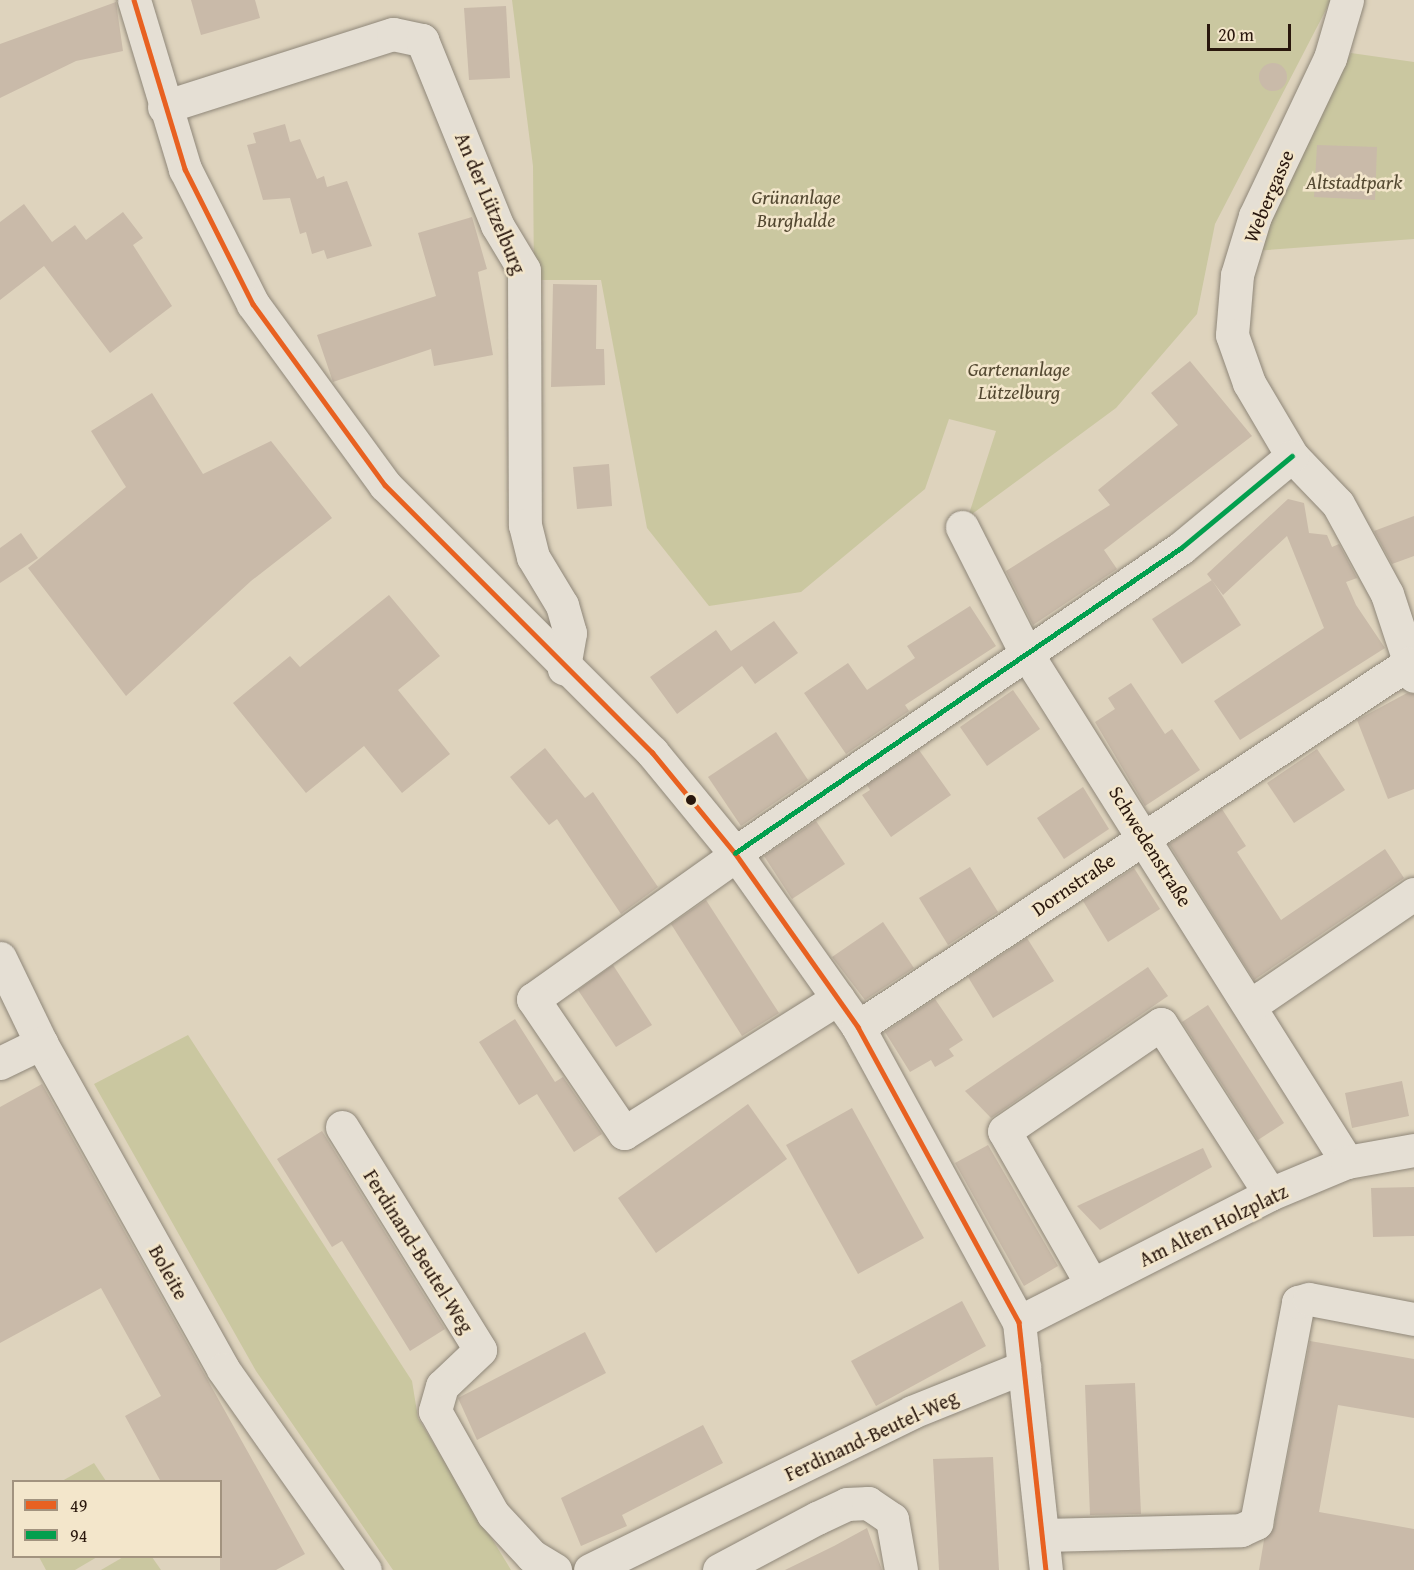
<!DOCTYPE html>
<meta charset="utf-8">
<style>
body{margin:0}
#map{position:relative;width:1414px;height:1570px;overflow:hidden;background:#ded3bd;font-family:"Gentium Book Plus",serif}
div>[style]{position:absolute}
.green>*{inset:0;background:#cac7a0}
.building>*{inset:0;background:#c9baa9}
.round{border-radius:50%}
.roads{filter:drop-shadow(0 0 2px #8f8779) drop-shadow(0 0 2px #8f8779)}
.minor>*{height:33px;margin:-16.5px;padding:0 16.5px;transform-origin:16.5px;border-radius:16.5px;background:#e5dfd4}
.bus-1>*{height:4.5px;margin:-2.25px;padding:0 2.25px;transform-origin:2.25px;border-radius:2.25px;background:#e86121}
.bus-2>*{height:4.5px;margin:-2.25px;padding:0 2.25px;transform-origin:2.25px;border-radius:2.25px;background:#029f4e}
.dots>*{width:16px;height:16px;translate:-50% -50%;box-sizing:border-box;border:3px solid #f3e6cb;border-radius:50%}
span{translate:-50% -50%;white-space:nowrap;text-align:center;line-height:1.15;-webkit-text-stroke:5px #f3e6cb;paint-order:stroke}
.park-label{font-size:20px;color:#544932;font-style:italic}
.street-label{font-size:20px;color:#29170d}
.legend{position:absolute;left:12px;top:1480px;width:210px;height:78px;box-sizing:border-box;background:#f3e6cb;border:2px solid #a2937f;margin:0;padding:8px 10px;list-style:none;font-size:18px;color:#29170d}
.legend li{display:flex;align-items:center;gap:12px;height:30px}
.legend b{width:30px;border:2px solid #a2937f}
.scale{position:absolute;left:1207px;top:24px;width:84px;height:27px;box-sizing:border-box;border:3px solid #29170d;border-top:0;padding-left:8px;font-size:18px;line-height:21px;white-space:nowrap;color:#29170d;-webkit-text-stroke:4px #f3e6cb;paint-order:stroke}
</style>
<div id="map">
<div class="green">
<i style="clip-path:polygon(512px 0,1331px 0,1215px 224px,1197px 314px,1116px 408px,968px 517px,996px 431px,949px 419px,925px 489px,801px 592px,709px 606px,647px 528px,601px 280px,534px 280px,533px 166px)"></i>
<i style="clip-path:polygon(1351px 53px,1414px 62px,1414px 239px,1254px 251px)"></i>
<i style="clip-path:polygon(188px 1035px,412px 1381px,418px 1418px,511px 1570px,393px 1570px,256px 1371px,94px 1084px)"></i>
<i style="clip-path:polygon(94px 1463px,106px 1481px,62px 1481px)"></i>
<i style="clip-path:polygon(125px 1556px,152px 1557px,161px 1570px,101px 1570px)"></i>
<i style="clip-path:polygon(39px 1557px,97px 1557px,75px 1570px,46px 1570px)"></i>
</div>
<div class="building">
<i style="clip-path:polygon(191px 0,255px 0,260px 18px,201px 35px)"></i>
<i style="clip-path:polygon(116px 2px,123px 51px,76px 61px,0 98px,0 44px)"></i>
<i style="clip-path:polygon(506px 6px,510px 78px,469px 80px,464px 8px)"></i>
<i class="round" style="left:1259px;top:63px;width:28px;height:28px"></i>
<i style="clip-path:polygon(285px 124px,290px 142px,300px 139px,317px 179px,324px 176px,327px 187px,347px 181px,372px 246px,327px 259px,324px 250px,312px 254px,306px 232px,300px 234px,290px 198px,263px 200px,247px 145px,256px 143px,253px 133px)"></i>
<i style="clip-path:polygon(1317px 145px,1377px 147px,1375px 200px,1314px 197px)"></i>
<i style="clip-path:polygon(24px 204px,52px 242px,75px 225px,86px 240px,123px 212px,143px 238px,133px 245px,172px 306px,110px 353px,44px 266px,0 300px,0 222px)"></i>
<i style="clip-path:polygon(472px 217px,487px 269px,478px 272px,493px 355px,434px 366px,431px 349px,333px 382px,317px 335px,436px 296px,418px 233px)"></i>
<i style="clip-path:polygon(553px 284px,597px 285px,596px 349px,604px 349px,605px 385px,551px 387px)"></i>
<i style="clip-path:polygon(1190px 361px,1252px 436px,1104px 550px,1117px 569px,1033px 625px,1006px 571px,1110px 505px,1098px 490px,1178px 425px,1151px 393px)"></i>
<i style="clip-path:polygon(152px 393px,203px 474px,271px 441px,332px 518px,251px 581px,126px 696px,28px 568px,126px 487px,91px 431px)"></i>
<i style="clip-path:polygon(609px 464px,612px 506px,577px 509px,573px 467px)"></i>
<i style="clip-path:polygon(1288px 499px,1304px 503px,1309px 533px,1327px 535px,1332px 547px,1339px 544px,1357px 578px,1346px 582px,1356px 605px,1385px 648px,1240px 740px,1214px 701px,1324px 628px,1287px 536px,1223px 595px,1207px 574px)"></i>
<i style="clip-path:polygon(1414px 516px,1414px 556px,1392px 564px,1374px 531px)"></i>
<i style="clip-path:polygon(21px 533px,38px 558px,0 583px,0 548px)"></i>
<i style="clip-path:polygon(1212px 580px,1241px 625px,1182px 664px,1152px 619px)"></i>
<i style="clip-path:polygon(389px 595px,440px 656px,398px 690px,450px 754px,402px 793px,364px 746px,306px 793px,233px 703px,290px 656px,300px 667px)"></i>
<i style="clip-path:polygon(970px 606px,996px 646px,905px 705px,909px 711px,846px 754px,804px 693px,848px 663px,867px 690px,915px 658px,907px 646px)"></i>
<i style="clip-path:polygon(774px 621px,798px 653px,755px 684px,742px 666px,677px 714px,650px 677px,716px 630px,731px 651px)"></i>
<i style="clip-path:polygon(1131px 683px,1165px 734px,1172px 729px,1200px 770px,1145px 806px,1095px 722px,1115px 709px,1108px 698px)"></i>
<i style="clip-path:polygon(1013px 690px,1040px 729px,987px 766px,960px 727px)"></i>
<i style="clip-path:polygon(1407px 693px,1414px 694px,1414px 789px,1388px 799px,1357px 720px)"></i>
<i style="clip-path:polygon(776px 732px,808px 780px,741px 826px,708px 777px)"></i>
<i style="clip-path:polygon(545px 748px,585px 798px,593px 792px,658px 887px,621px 914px,557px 819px,549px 825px,510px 777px)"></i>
<i style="clip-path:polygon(1317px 749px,1345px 790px,1294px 823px,1267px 783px)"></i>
<i style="clip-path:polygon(919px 750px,951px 795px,891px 837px,862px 795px,870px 790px,867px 785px)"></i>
<i style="clip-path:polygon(1083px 787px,1109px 829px,1064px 859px,1037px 818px)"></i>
<i style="clip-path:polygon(1222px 809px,1246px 846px,1237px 852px,1281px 920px,1385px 849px,1404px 878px,1254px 980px,1169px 844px)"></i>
<i style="clip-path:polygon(816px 821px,845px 864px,792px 899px,764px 856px)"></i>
<i style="clip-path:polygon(970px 867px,998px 912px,948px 945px,919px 898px)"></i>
<i style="clip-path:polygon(1134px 868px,1160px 909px,1108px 942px,1083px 901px)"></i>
<i style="clip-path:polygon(706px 900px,779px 1013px,742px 1036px,671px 924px)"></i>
<i style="clip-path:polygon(883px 922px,914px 968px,865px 1000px,832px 957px)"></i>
<i style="clip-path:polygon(1027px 938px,1054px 981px,993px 1018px,968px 977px)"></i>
<i style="clip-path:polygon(613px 965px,652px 1025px,616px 1047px,578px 990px)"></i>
<i style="clip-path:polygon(1148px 967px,1168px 996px,991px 1118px,965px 1091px)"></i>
<i style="clip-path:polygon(935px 999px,963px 1040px,949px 1049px,954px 1056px,935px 1067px,931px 1060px,910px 1072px,885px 1032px)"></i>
<i style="clip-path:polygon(1208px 1005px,1284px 1123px,1258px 1140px,1182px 1022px)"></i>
<i style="clip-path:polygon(515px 1019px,555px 1082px,563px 1077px,602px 1134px,574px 1152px,537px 1094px,519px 1105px,479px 1042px)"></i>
<i style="clip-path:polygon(1402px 1081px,1409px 1116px,1352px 1128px,1345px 1093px)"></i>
<i style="clip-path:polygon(42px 1084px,305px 1554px,276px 1570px,220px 1570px,220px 1482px,161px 1482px,125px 1416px,161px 1396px,101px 1288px,0 1343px,0 1107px)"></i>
<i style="clip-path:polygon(748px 1104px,787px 1159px,656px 1253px,618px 1198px)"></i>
<i style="clip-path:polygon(852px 1108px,924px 1238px,858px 1274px,786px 1145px)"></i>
<i style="clip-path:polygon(322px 1131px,445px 1329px,410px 1351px,342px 1241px,332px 1247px,277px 1159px)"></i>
<i style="clip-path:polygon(988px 1145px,1058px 1266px,1024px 1286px,955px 1163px)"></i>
<i style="clip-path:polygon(1203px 1148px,1212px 1167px,1100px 1230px,1077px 1206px)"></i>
<i style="clip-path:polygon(1414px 1187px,1414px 1236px,1373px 1237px,1371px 1188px)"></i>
<i style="clip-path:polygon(962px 1301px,986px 1346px,876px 1406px,851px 1361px)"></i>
<i style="clip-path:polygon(585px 1332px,606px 1373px,477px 1440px,458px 1398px)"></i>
<i style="clip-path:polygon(1310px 1341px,1414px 1359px,1414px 1418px,1338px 1405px,1319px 1512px,1414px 1529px,1414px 1570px,1259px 1570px,1264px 1540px,1274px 1527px)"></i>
<i style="clip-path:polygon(1135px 1383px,1141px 1514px,1090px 1515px,1085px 1385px)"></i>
<i style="clip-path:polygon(703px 1425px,723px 1463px,622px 1515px,627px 1526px,581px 1546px,561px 1498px)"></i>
<i style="clip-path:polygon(993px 1457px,999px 1570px,939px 1570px,933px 1459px)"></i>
<i style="clip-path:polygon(867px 1528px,882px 1570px,785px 1570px,834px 1546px)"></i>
</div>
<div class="roads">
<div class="minor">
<i style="left:134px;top:0;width:177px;rotate:73.2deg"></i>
<i style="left:185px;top:169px;width:151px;rotate:63.3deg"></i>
<i style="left:253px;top:304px;width:224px;rotate:53.9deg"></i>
<i style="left:385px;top:485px;width:378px;rotate:45deg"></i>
<i style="left:652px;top:752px;width:131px;rotate:50.6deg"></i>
<i style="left:735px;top:853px;width:213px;rotate:54.7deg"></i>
<i style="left:858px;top:1027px;width:336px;rotate:61.4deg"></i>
<i style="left:1019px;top:1322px;width:249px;rotate:83.8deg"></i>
<i style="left:1347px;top:0;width:60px;rotate:106.3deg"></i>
<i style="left:1330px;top:58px;width:175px;rotate:115.4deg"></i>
<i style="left:1255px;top:216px;width:62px;rotate:107deg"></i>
<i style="left:1237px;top:275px;width:60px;rotate:94.8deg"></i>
<i style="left:1232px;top:335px;width:51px;rotate:70.5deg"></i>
<i style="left:1249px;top:383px;width:85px;rotate:59.5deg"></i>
<i style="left:1292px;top:456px;width:66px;rotate:46.2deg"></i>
<i style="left:1338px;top:504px;width:102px;rotate:61.4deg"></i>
<i style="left:1387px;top:594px;width:86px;rotate:71.8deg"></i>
<i style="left:164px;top:107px;width:240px;rotate:-17.7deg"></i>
<i style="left:393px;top:34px;width:30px;rotate:12deg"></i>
<i style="left:422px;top:40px;width:200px;rotate:67.9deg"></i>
<i style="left:497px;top:225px;width:52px;rotate:59deg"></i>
<i style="left:524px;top:270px;width:255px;rotate:89.8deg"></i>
<i style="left:525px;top:525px;width:33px;rotate:76deg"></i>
<i style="left:533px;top:557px;width:56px;rotate:58.9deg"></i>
<i style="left:562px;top:605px;width:29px;rotate:74deg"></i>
<i style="left:570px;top:633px;width:36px;rotate:100deg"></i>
<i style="left:962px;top:527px;width:139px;rotate:63.1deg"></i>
<i style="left:1025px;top:651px;width:604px;rotate:57.78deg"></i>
<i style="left:735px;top:853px;width:540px;rotate:-34.37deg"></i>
<i style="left:1181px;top:548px;width:144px;rotate:-39.7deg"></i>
<i style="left:736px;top:855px;width:249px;rotate:144.6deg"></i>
<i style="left:533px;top:999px;width:162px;rotate:55.8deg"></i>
<i style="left:624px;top:1133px;width:253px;rotate:-32.2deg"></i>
<i style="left:0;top:958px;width:94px;rotate:64.2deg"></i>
<i style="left:41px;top:1043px;width:373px;rotate:60.8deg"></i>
<i style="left:223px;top:1369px;width:246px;rotate:54.8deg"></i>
<i style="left:1251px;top:1005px;width:197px;rotate:-34.3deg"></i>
<i style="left:858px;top:1027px;width:660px;rotate:-33.45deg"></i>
<i style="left:0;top:1063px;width:46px;rotate:-26deg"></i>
<i style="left:342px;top:1127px;width:262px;rotate:58.2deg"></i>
<i style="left:480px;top:1350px;width:52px;rotate:136.5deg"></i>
<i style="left:442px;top:1386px;width:26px;rotate:106deg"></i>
<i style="left:435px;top:1411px;width:118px;rotate:60.6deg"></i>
<i style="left:493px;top:1514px;width:57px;rotate:47.1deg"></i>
<i style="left:532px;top:1556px;width:27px;rotate:31deg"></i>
<i style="left:1092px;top:1285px;width:177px;rotate:-119.7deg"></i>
<i style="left:1004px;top:1131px;width:190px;rotate:-34.3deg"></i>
<i style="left:1161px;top:1024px;width:202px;rotate:57.3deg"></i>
<i style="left:1019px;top:1322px;width:282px;rotate:-27deg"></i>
<i style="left:1270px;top:1194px;width:83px;rotate:-22.6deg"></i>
<i style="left:1347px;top:1162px;width:68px;rotate:-10.2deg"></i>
<i style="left:1043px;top:1535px;width:198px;rotate:-1.4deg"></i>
<i style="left:1241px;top:1530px;width:17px;rotate:-25deg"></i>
<i style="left:1256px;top:1523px;width:225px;rotate:-79.2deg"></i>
<i style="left:1298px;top:1302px;width:11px;rotate:-15deg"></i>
<i style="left:1309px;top:1299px;width:107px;rotate:10.8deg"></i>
<i style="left:590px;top:1570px;width:359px;rotate:-26.1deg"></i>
<i style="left:912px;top:1412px;width:121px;rotate:-21.9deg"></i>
<i style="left:719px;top:1570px;width:111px;rotate:-28deg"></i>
<i style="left:817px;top:1518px;width:33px;rotate:-25deg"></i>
<i style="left:847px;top:1504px;width:21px;rotate:-3deg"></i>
<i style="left:868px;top:1503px;width:29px;rotate:34deg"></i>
<i style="left:892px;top:1519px;width:52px;rotate:80deg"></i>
</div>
</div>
<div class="bus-1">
<i style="left:134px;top:0;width:177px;rotate:73.2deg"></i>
<i style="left:185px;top:169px;width:151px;rotate:63.3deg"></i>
<i style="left:253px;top:304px;width:224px;rotate:53.9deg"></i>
<i style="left:385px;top:485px;width:378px;rotate:45deg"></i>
<i style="left:652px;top:752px;width:131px;rotate:50.6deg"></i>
<i style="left:735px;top:853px;width:213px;rotate:54.7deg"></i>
<i style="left:858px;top:1027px;width:336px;rotate:61.4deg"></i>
<i style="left:1019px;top:1322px;width:249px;rotate:83.8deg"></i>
</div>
<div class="bus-2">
<i style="left:735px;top:853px;width:540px;rotate:-34.37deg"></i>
<i style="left:1181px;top:548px;width:144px;rotate:-39.7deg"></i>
</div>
<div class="dots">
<i style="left:691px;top:800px;background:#29170d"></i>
</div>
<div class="park-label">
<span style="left:1354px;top:181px">Altstadtpark</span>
<span style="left:796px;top:208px">Grünanlage<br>Burghalde</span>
<span style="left:1019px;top:380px">Gartenanlage<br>Lützelburg</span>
</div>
<div class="street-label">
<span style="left:1268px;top:196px;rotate:-67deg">Webergasse</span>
<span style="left:491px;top:203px;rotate:67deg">An der Lützelburg</span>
<span style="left:1151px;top:846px;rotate:58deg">Schwedenstraße</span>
<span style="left:1073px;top:884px;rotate:-34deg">Dornstraße</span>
<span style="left:1213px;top:1225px;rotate:-26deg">Am Alten Holzplatz</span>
<span style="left:419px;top:1251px;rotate:58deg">Ferdinand-Beutel-Weg</span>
<span style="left:169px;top:1272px;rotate:61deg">Boleite</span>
<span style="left:871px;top:1435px;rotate:-25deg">Ferdinand-Beutel-Weg</span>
</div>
<ul class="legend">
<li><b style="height:8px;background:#e86121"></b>49</li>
<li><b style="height:8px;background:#029f4e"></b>94</li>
</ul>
<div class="scale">20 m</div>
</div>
